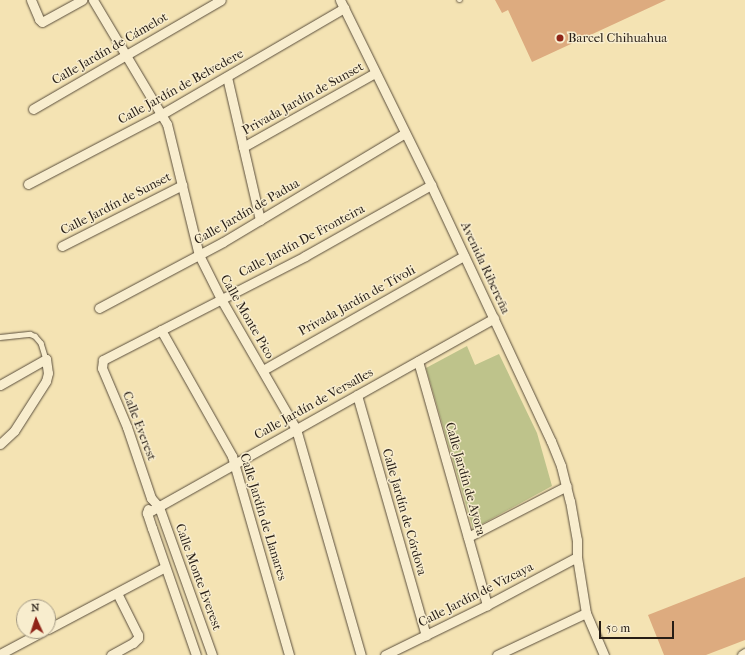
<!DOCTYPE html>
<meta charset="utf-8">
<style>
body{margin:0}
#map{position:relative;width:745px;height:655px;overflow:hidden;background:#f4e3b3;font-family:"IM FELL French Canon",serif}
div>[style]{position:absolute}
.green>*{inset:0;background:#bec38b}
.building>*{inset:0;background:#ddab7f}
.roads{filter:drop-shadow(0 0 1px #5a4e3c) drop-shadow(0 0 1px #5a4e3c)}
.lane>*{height:4.5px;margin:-2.25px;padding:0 2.25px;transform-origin:2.25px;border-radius:2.25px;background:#f8edce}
.street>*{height:9px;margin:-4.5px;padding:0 4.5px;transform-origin:4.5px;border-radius:4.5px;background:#f8edce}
.dots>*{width:11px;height:11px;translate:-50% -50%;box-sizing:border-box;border:2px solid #f8edce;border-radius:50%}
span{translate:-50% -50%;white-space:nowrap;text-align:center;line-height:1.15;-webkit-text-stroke:3px #f8edce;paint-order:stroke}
.poi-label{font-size:13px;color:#261d15}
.left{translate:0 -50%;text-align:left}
.street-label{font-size:13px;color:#261d15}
.north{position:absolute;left:16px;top:599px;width:40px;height:40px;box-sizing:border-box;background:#f8edce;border:1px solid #a49a84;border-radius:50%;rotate:357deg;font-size:11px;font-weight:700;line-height:16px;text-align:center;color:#261d15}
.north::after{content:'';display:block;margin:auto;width:14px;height:18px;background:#8f2418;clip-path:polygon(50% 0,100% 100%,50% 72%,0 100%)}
.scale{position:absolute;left:599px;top:621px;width:75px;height:18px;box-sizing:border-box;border:2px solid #261d15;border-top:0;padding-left:5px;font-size:12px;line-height:14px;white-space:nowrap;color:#261d15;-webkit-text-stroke:3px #f8edce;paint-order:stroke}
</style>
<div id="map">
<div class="green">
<i style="clip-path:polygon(467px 346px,475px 365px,499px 354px,537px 433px,552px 486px,473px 529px,426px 368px)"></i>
</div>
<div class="building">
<i style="clip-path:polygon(495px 0,666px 0,532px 62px,508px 10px,502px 13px)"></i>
<i style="clip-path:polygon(745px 577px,745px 640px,706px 655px,664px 655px,648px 615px)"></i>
</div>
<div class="roads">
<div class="lane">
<i style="left:459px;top:0;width:1px"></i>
<i style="left:0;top:337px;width:30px;rotate:-6deg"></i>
<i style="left:30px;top:334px;width:5px;rotate:22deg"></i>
<i style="left:35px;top:336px;width:9px;rotate:49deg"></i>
<i style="left:41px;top:343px;width:17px;rotate:73deg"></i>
</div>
<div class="street">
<i style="left:31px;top:0;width:21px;rotate:67deg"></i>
<i style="left:39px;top:19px;width:4px;rotate:45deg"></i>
<i style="left:42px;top:22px;width:46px;rotate:-28.8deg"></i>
<i style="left:93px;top:0;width:144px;rotate:59.2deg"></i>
<i style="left:167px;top:124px;width:135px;rotate:76.3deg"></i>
<i style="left:199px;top:255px;width:49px;rotate:63.4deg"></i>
<i style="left:221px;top:299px;width:150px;rotate:60deg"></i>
<i style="left:296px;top:429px;width:235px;rotate:74deg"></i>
<i style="left:340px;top:0;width:206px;rotate:63.8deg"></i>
<i style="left:431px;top:185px;width:283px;rotate:64.9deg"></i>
<i style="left:551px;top:441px;width:27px;rotate:68deg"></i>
<i style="left:561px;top:466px;width:36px;rotate:76deg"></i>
<i style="left:570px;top:501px;width:40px;rotate:80deg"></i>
<i style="left:577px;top:540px;width:17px;rotate:90deg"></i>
<i style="left:577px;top:557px;width:57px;rotate:80.9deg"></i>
<i style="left:586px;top:613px;width:46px;rotate:66.8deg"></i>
<i style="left:227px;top:77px;width:147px;rotate:77deg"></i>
<i style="left:33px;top:109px;width:217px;rotate:-30.1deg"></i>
<i style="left:243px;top:147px;width:151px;rotate:-29.3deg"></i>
<i style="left:28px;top:184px;width:151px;rotate:-27.6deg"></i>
<i style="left:162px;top:114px;width:211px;rotate:-30.2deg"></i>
<i style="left:62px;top:246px;width:135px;rotate:-26.9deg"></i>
<i style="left:99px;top:308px;width:140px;rotate:-28deg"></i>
<i style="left:223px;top:242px;width:212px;rotate:-30.9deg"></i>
<i style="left:161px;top:330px;width:145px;rotate:60.6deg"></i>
<i style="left:232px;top:456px;width:207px;rotate:74deg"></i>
<i style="left:418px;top:361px;width:254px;rotate:74.2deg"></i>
<i style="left:263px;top:370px;width:231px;rotate:-29.6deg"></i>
<i style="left:0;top:385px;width:53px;rotate:-29.5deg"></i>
<i style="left:46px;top:359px;width:14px;rotate:82deg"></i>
<i style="left:48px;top:373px;width:8px;rotate:104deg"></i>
<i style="left:46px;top:381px;width:59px;rotate:122.6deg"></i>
<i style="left:14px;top:431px;width:19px;rotate:137deg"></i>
<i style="left:357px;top:395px;width:250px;rotate:74deg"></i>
<i style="left:148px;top:509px;width:4px;rotate:104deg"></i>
<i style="left:147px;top:513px;width:16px;rotate:72deg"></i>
<i style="left:152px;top:528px;width:134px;rotate:70.9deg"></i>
<i style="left:147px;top:513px;width:398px;rotate:-29.3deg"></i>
<i style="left:468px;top:537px;width:111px;rotate:-27.3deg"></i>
<i style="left:48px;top:629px;width:132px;rotate:-27.9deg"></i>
<i style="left:0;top:654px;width:49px;rotate:-28.1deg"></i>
<i style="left:111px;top:655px;width:25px;rotate:-29deg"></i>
<i style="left:133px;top:643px;width:7px;rotate:-45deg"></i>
<i style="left:138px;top:638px;width:3px;rotate:-90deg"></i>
<i style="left:138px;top:635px;width:47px;rotate:-116.6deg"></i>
<i style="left:212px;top:655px;width:157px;rotate:-109.7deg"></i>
<i style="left:159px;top:507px;width:12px;rotate:-132deg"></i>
<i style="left:151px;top:498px;width:75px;rotate:-108.7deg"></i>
<i style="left:127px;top:427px;width:64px;rotate:-113deg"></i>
<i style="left:102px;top:368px;width:8px;rotate:-83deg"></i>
<i style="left:103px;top:360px;width:227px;rotate:-27.2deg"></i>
<i style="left:305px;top:256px;width:145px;rotate:-29.4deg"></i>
<i style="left:385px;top:655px;width:114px;rotate:-26.1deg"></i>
<i style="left:487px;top:605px;width:102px;rotate:-28.1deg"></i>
<i style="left:497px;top:655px;width:98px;rotate:-25.3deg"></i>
<i style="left:742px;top:655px;width:4px;rotate:-34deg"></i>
</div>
</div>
<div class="dots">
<i style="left:560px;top:38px;background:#8f2418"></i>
</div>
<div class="poi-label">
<span class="left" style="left:568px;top:38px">Barcel Chihuahua</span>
</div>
<div class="street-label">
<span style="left:110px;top:49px;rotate:-30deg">Calle Jardín de Cámelot</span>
<span style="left:181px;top:87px;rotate:-29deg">Calle Jardín de Belvedere</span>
<span style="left:303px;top:99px;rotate:-29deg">Privada Jardín de Sunset</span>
<span style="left:116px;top:204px;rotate:-27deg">Calle Jardín de Sunset</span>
<span style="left:247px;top:212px;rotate:-30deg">Calle Jardín de Padua</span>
<span style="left:302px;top:241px;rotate:-28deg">Calle Jardín De Fronteira</span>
<span style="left:485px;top:268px;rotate:65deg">Avenida Ribereña</span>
<span style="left:357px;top:301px;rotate:-29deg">Privada Jardín de Tívoli</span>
<span style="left:247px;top:317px;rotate:60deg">Calle Monte Pico</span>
<span style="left:314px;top:404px;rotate:-29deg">Calle Jardín de Versalles</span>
<span style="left:139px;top:426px;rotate:69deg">Calle Everest</span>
<span style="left:465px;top:479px;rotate:74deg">Calle Jardín de Ayora</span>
<span style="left:404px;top:512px;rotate:74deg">Calle Jardín de Córdova</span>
<span style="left:263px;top:517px;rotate:73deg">Calle Jardín de Llanares</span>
<span style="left:198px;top:577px;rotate:70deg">Calle Monte Everest</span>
<span style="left:476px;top:595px;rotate:-27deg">Calle Jardín de Vizcaya</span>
</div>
<div class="north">N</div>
<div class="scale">50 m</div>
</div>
